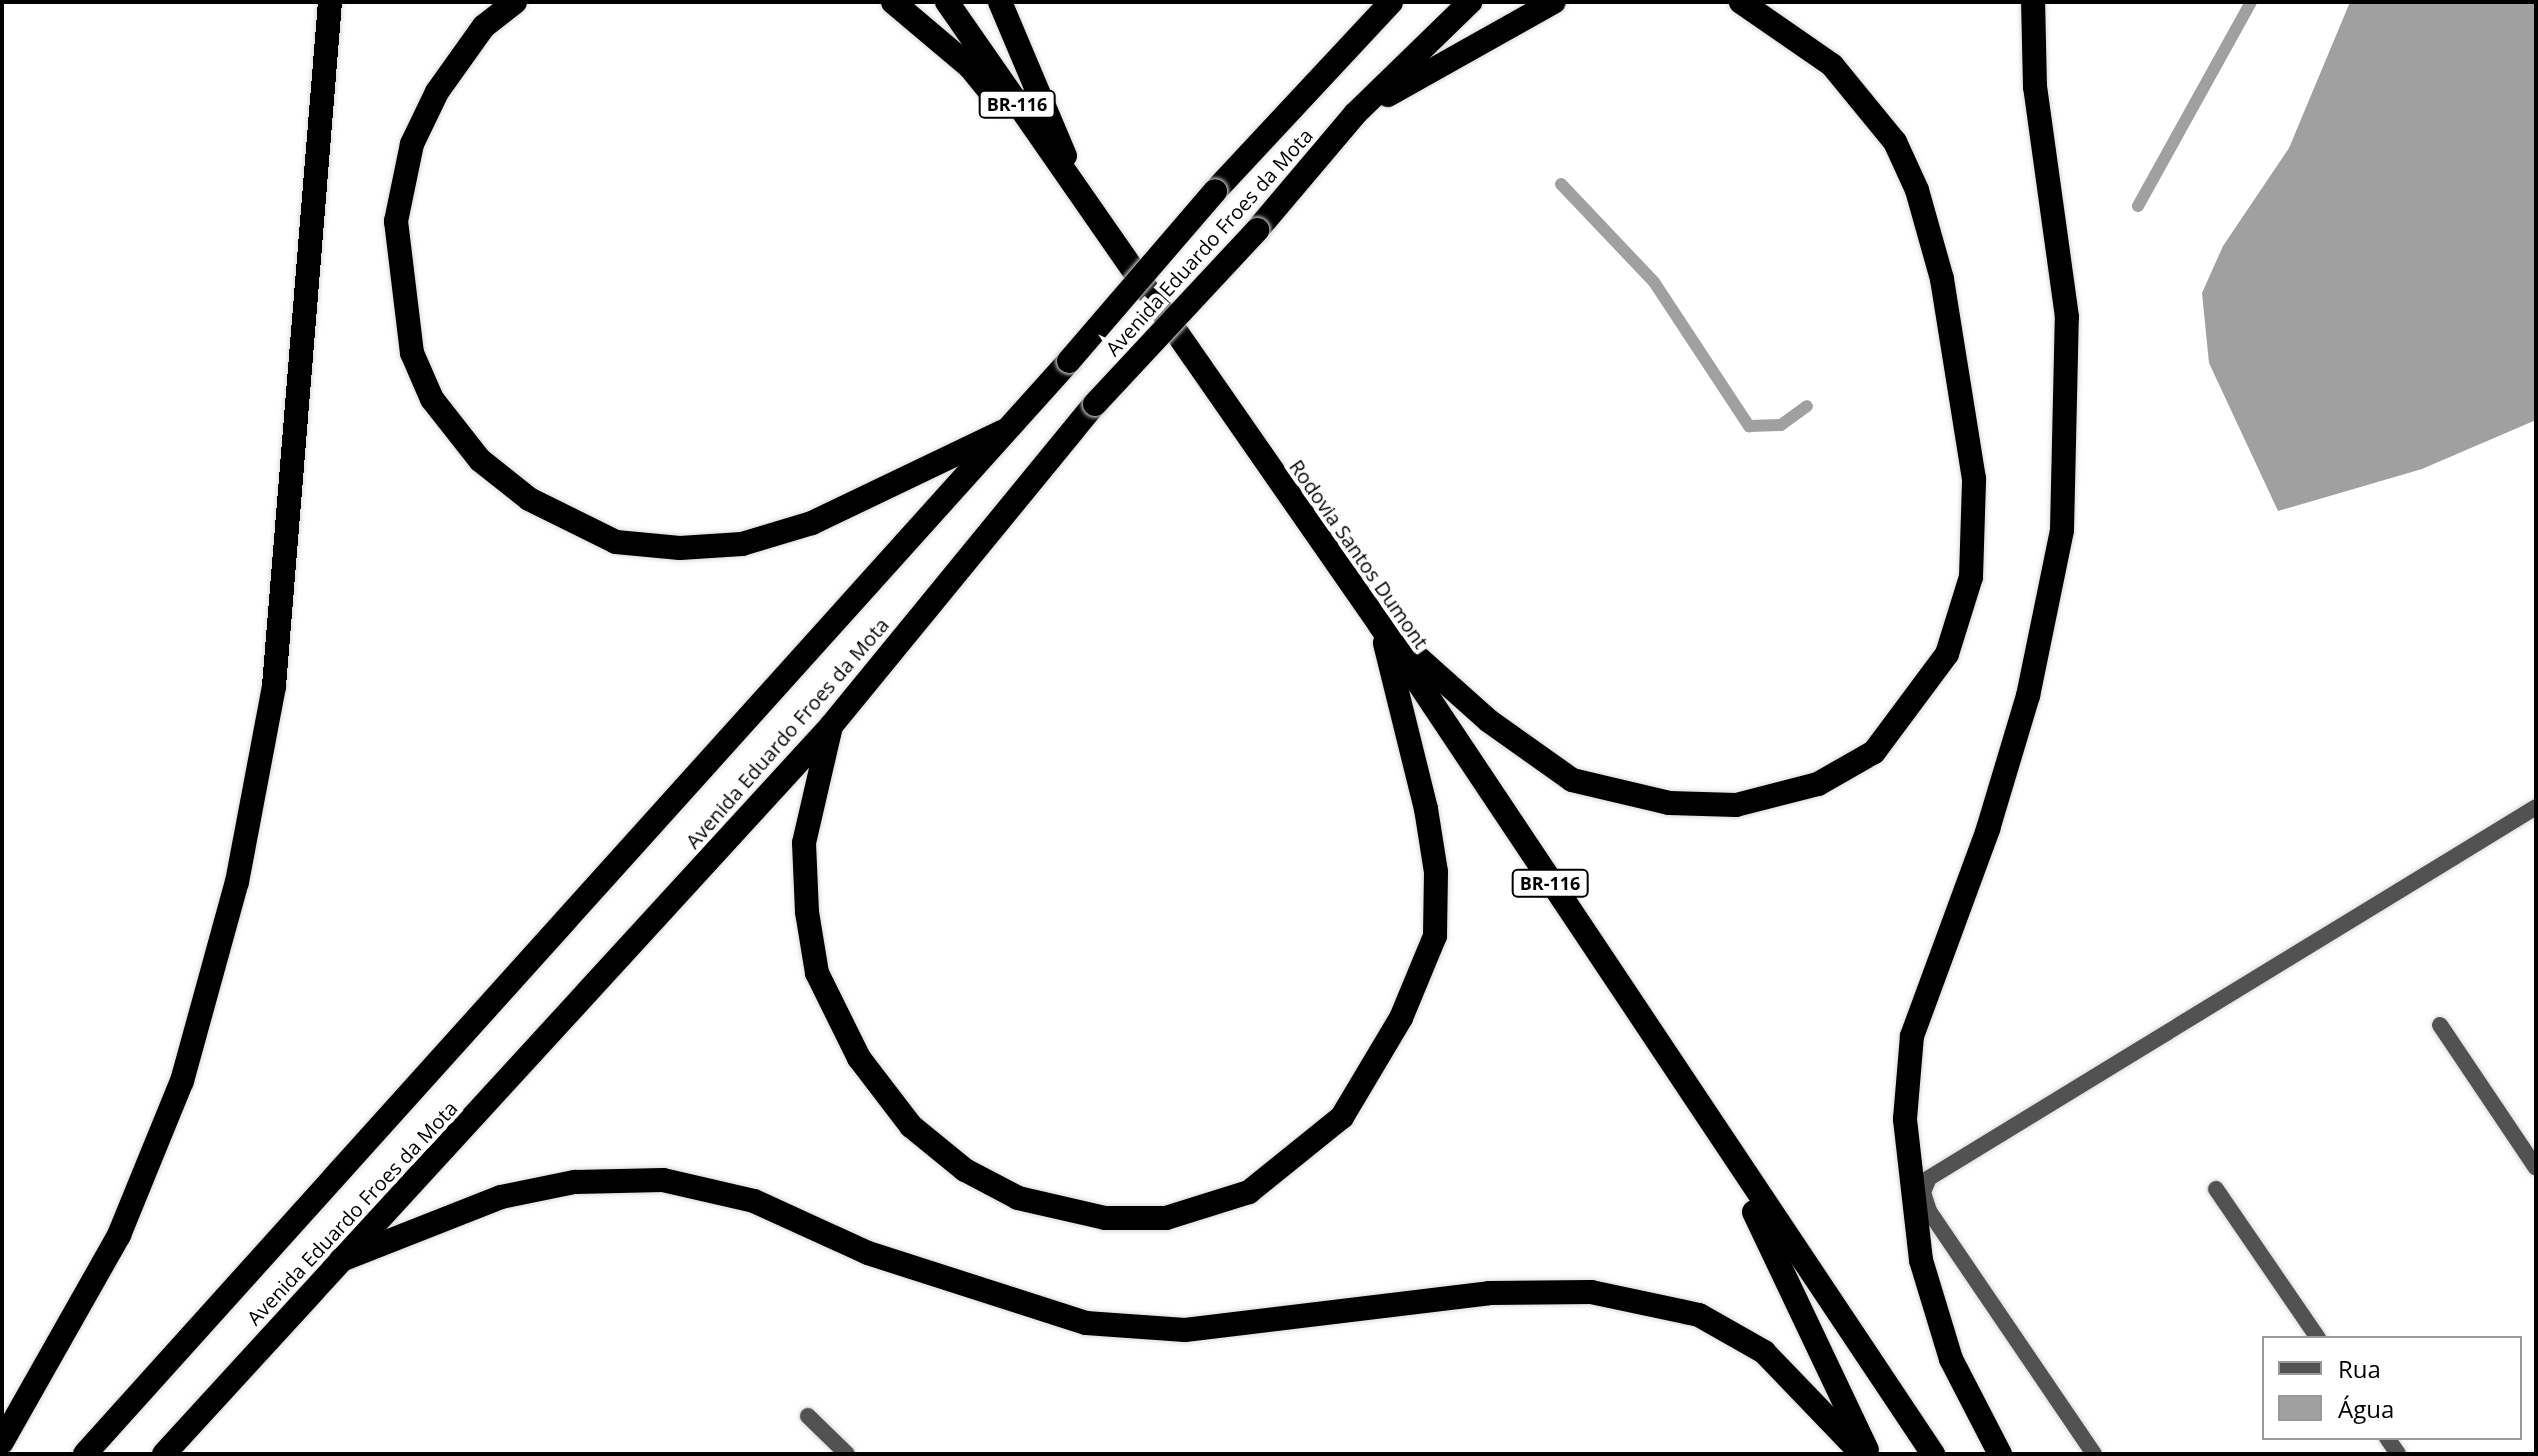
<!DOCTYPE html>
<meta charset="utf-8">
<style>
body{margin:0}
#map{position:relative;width:2538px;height:1456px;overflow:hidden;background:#fff;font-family:"Open Sans",sans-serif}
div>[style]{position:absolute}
.water>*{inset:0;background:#a0a0a0}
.stream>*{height:12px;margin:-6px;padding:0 6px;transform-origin:6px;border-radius:6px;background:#a0a0a0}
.roads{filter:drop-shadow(0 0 2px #dbdbdb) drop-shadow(0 0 2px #dbdbdb)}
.lane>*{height:16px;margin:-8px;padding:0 8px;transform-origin:8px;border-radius:8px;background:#525252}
.street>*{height:16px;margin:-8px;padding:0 8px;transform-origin:8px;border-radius:8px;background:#525252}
.highway>*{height:24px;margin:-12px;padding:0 12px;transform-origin:12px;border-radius:12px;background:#000}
.bridges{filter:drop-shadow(0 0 2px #dbdbdb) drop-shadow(0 0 2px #dbdbdb)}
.highway-bridge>*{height:24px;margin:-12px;padding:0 12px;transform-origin:12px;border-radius:12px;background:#000}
span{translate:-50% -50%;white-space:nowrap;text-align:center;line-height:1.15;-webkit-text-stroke:8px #fff;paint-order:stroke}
.shield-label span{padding:2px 6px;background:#fff;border:2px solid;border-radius:6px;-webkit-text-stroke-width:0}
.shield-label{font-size:18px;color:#000;font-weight:700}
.street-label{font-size:20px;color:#000}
.frame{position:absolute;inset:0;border:4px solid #000;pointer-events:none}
.legend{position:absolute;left:2262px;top:1336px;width:260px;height:104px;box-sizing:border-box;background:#fff;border:2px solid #999;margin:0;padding:10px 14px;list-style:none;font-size:24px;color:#000}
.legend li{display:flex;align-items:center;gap:16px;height:40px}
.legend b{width:40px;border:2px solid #999}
</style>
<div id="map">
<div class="water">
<i style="clip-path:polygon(2350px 2px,2536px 2px,2536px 420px,2422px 469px,2278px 511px,2209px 363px,2202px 293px,2223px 246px,2289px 148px)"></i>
</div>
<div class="stream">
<i style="left:1561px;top:184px;width:135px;rotate:46.5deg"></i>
<i style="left:1654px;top:282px;width:173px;rotate:56.6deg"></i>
<i style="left:1749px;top:426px;width:32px;rotate:-2deg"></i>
<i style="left:1781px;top:425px;width:32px;rotate:-36deg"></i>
<i style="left:2138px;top:206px;width:233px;rotate:-61deg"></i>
</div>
<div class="roads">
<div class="lane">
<i style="left:2094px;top:1454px;width:294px;rotate:-124.2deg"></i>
<i style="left:1929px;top:1211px;width:20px;rotate:-108deg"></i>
<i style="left:1923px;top:1192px;width:15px;rotate:-67deg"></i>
<i style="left:1929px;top:1178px;width:711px;rotate:-31.43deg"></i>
</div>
<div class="street">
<i style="left:2440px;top:1025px;width:172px;rotate:56.1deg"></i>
<i style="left:2216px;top:1189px;width:181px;rotate:55.6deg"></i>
<i style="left:808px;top:1416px;width:54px;rotate:44.3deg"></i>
<i style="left:2387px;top:1438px;width:19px;rotate:55deg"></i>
</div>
<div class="highway">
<i style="left:515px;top:2px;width:39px;rotate:142deg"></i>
<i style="left:484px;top:26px;width:81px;rotate:125.5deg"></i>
<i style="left:437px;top:92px;width:58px;rotate:115.7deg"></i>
<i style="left:412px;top:144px;width:79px;rotate:101.7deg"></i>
<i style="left:396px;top:221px;width:133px;rotate:83.1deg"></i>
<i style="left:412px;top:353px;width:50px;rotate:66.5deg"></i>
<i style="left:432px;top:399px;width:78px;rotate:51.8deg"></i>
<i style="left:480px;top:460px;width:63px;rotate:38.5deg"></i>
<i style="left:529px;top:499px;width:97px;rotate:26.3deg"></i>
<i style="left:616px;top:542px;width:64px;rotate:5.4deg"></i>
<i style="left:680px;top:548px;width:62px;rotate:-3.7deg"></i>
<i style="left:742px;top:544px;width:73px;rotate:-16.7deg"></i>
<i style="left:812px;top:523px;width:211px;rotate:-25.6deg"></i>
<i style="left:893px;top:2px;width:101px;rotate:40.2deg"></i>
<i style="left:970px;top:67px;width:48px;rotate:51deg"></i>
<i style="left:947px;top:2px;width:759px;rotate:55.2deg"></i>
<i style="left:1380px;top:625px;width:997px;rotate:56.29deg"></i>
<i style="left:1000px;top:2px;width:167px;rotate:67.1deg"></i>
<i style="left:1388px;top:95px;width:190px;rotate:-29.3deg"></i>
<i style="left:1215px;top:191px;width:258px;rotate:-47deg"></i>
<i style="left:1257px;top:230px;width:152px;rotate:-49.8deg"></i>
<i style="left:1355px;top:114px;width:161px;rotate:-44.2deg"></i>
<i style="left:1406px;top:647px;width:111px;rotate:41.7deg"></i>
<i style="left:1489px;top:721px;width:102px;rotate:35.4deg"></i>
<i style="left:1572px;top:780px;width:100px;rotate:13.3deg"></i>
<i style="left:1669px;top:803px;width:67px;rotate:1.7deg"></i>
<i style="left:1736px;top:805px;width:85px;rotate:-14.4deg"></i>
<i style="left:1818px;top:784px;width:64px;rotate:-29.7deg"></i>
<i style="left:1874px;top:752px;width:122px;rotate:-53.3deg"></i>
<i style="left:1947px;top:654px;width:81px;rotate:-72.7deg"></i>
<i style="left:1971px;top:577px;width:98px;rotate:-88.2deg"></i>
<i style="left:1974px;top:479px;width:203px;rotate:-99.1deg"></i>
<i style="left:1942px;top:279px;width:92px;rotate:-105.7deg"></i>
<i style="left:1917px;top:190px;width:53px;rotate:-114.6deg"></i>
<i style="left:1895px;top:142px;width:99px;rotate:-129.3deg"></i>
<i style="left:1832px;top:65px;width:111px;rotate:-145.3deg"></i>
<i style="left:831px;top:726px;width:120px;rotate:103deg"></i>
<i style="left:804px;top:843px;width:69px;rotate:87.5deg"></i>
<i style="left:807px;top:912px;width:62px;rotate:80.7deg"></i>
<i style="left:817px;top:973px;width:95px;rotate:63.7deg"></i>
<i style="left:859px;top:1058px;width:86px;rotate:52.6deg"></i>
<i style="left:911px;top:1126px;width:70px;rotate:39.2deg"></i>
<i style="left:965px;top:1170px;width:60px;rotate:27.8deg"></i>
<i style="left:1018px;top:1198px;width:89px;rotate:12.9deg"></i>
<i style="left:1105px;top:1218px;width:61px"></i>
<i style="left:1166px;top:1218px;width:87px;rotate:-17.4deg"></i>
<i style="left:1249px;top:1192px;width:119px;rotate:-38.9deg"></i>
<i style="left:1342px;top:1117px;width:115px;rotate:-59.2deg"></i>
<i style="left:1401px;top:1018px;width:89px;rotate:-67.5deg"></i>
<i style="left:1435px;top:936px;width:64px;rotate:-89.1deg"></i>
<i style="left:1436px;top:872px;width:64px;rotate:-99deg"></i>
<i style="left:1426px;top:809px;width:171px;rotate:-103.9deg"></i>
<i style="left:1754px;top:1212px;width:263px;rotate:64.6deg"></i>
<i style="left:341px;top:1260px;width:172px;rotate:-21.5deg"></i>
<i style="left:501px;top:1197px;width:76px;rotate:-11.5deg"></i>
<i style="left:575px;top:1182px;width:88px;rotate:-1.3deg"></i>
<i style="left:663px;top:1180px;width:93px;rotate:13deg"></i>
<i style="left:754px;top:1201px;width:125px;rotate:24.5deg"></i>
<i style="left:868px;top:1253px;width:229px;rotate:17.8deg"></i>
<i style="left:1086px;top:1323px;width:99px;rotate:4deg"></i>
<i style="left:1185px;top:1330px;width:306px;rotate:-6.9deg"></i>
<i style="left:1489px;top:1293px;width:102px;rotate:-0.6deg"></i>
<i style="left:1591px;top:1292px;width:110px;rotate:12deg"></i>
<i style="left:1699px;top:1315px;width:75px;rotate:29.6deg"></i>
<i style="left:1764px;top:1352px;width:141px;rotate:46.1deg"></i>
<i style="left:2px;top:1442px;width:238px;rotate:-60.5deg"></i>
<i style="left:119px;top:1235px;width:166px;rotate:-67.8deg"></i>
<i style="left:182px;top:1081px;width:206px;rotate:-74.6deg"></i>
<i style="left:237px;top:882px;width:199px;rotate:-79.3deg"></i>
<i style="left:274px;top:686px;width:686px;rotate:-85.32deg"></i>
<i style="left:85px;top:1454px;width:1471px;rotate:-48deg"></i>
<i style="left:164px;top:1454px;width:987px;rotate:-47.5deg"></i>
<i style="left:831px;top:726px;width:416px;rotate:-50.7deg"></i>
<i style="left:2000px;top:1454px;width:107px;rotate:-117.3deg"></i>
<i style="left:1951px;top:1359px;width:103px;rotate:-106.9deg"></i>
<i style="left:1921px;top:1260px;width:142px;rotate:-96.5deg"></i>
<i style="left:1905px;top:1119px;width:83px;rotate:-85.2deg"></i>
<i style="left:1912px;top:1036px;width:221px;rotate:-69.8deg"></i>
<i style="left:1988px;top:829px;width:139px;rotate:-73.3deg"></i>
<i style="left:2028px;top:696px;width:169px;rotate:-78.4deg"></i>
<i style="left:2062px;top:530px;width:213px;rotate:-88.7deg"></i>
<i style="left:2067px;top:317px;width:232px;rotate:-97.9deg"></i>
<i style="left:2035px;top:87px;width:85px;rotate:-91.3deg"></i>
</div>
</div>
<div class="bridges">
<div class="highway-bridge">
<i style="left:1069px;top:361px;width:224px;rotate:-49.3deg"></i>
<i style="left:1095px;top:404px;width:238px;rotate:-47deg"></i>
</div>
</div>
<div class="shield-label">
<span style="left:1017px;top:104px">BR-116</span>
<span style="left:1550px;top:883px">BR-116</span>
</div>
<div class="street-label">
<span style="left:1209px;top:242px;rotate:-48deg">Avenida Eduardo Froes da Mota</span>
<span style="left:1359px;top:554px;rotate:55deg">Rodovia Santos Dumont</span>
<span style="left:787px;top:733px;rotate:-49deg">Avenida Eduardo Froes da Mota</span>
<span style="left:352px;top:1213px;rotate:-47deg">Avenida Eduardo Froes da Mota</span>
</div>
<div class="frame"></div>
<ul class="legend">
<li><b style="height:10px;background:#525252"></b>Rua</li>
<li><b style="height:22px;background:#a0a0a0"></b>Água</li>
</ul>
</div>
